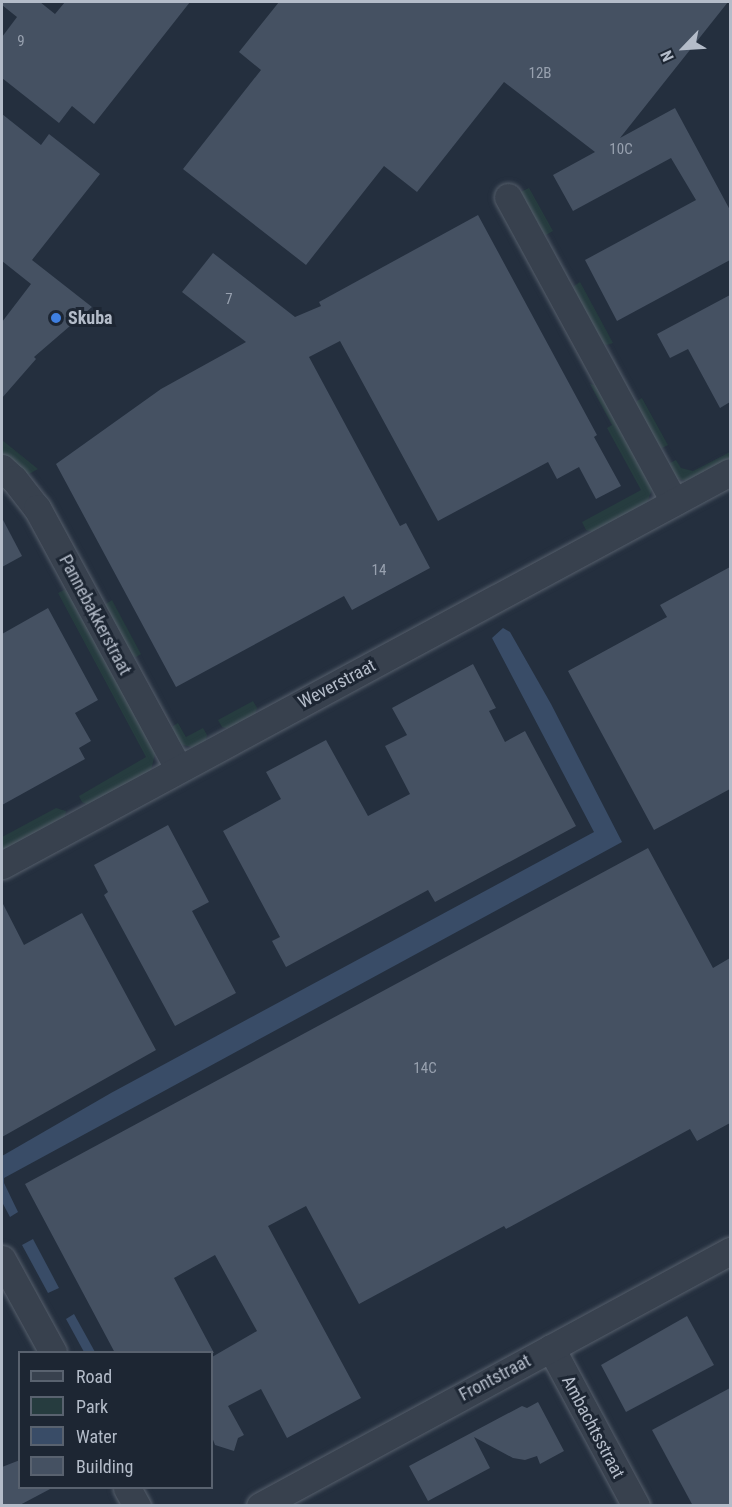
<!DOCTYPE html>
<style>
body{margin:0}
#map{position:relative;width:732px;height:1507px;overflow:hidden;background:#242f3e;font-family:"Roboto Condensed",sans-serif}
div>[style]{position:absolute}
.green>*{inset:0;background:#263c3f}
.water>*{inset:0;background:#394c67}
.building>*{inset:0;background:#455162}
.roads{filter:drop-shadow(0 0 2px #565f6c) drop-shadow(0 0 2px #565f6c)}
.minor>*{height:27px;margin:-13.5px;padding:0 13.5px;transform-origin:13.5px;border-radius:13.5px;background:#38414e}
.dots>*{width:16px;height:16px;translate:-50% -50%;box-sizing:border-box;border:3px solid #1d2633;border-radius:50%}
span{translate:-50% -50%;white-space:nowrap;text-align:center;line-height:1.15;-webkit-text-stroke:6px #1d2633;paint-order:stroke}
.number-label{font-size:15px;color:#98a1af}
.number-label span{-webkit-text-stroke-width:0}
.poi-label{font-size:18px;color:#b4bcc9;font-weight:700}
.left{translate:0 -50%;text-align:left}
.street-label{font-size:18px;color:#b4bcc9}
.frame{position:absolute;inset:0;border:3px solid #b4bcc9;pointer-events:none}
.legend{position:absolute;left:18px;top:1351px;width:195px;height:138px;box-sizing:border-box;background:#1d2633;border:2px solid #59626f;margin:0;padding:8px 10px;list-style:none;font-size:18px;color:#b4bcc9}
.legend li{display:flex;align-items:center;gap:12px;height:30px}
.legend b{width:30px;border:2px solid #59626f}
.north{position:absolute;left:654px;top:18px;width:60px;height:60px;-webkit-text-stroke:4px #1d2633;paint-order:stroke;rotate:245deg;font-size:16px;font-weight:700;line-height:24px;text-align:center;color:#b4bcc9}
.north::after{content:'';display:block;margin:auto;width:21px;height:27px;background:#b4bcc9;clip-path:polygon(50% 0,100% 100%,50% 72%,0 100%)}
</style>
<div id="map">
<div class="green">
<i style="clip-path:polygon(529px 188px,553px 231px,546px 235px,537px 233px,516px 194px)"></i>
<i style="clip-path:polygon(580px 282px,613px 343px,607px 345px,596px 342px,571px 296px,574px 286px)"></i>
<i style="clip-path:polygon(590px 384px,601px 387px,653px 486px,647px 503px,596px 533px,586px 530px,582px 522px,641px 490px,607px 428px,612px 425px)"></i>
<i style="clip-path:polygon(642px 398px,668px 445px,662px 448px,652px 444px,634px 412px,637px 401px)"></i>
<i style="clip-path:polygon(2px 440px,38px 469px,29px 474px,18px 471px,2px 457px)"></i>
<i style="clip-path:polygon(730px 452px,730px 460px,689px 481px,677px 479px,667px 472px,670px 463px,676px 460px,681px 468px,693px 471px)"></i>
<i style="clip-path:polygon(64px 590px,73px 592px,156px 750px,151px 770px,91px 806px,82px 802px,79px 796px,146px 757px,58px 593px)"></i>
<i style="clip-path:polygon(112px 600px,141px 654px,136px 657px,126px 655px,103px 612px,106px 604px)"></i>
<i style="clip-path:polygon(253px 701px,257px 708px,254px 718px,231px 730px,222px 727px,218px 720px)"></i>
<i style="clip-path:polygon(178px 723px,186px 737px,203px 728px,207px 735px,205px 744px,192px 747px,179px 744px,171px 735px,173px 726px)"></i>
<i style="clip-path:polygon(56px 808px,66px 811px,64px 820px,2px 854px,2px 837px)"></i>
</div>
<div class="water">
<i style="clip-path:polygon(503px 628px,510px 632px,551px 704px,622px 842px,4px 1178px,4px 1183px,18px 1212px,10px 1217px,2px 1202px,2px 1156px,111px 1093px,594px 832px,492px 638px)"></i>
<i style="clip-path:polygon(33px 1239px,59px 1288px,48px 1293px,22px 1245px)"></i>
<i style="clip-path:polygon(74px 1314px,95px 1352px,84px 1352px,66px 1319px)"></i>
</div>
<div class="building">
<i style="clip-path:polygon(2px 2px,40px 2px,55px 14px,65px 2px,190px 2px,94px 124px,72px 106px,59px 123px,2px 78px,2px 37px,17px 17px,2px 5px)"></i>
<i style="clip-path:polygon(279px 2px,728px 2px,620px 138px,675px 108px,730px 210px,730px 260px,617px 321px,585px 260px,696px 200px,671px 158px,573px 211px,553px 175px,595px 152px,504px 82px,417px 192px,384px 166px,306px 265px,183px 169px,261px 70px,239px 52px)"></i>
<i style="clip-path:polygon(2px 114px,41px 145px,49px 134px,100px 174px,32px 260px,92px 307px,34px 357px,36px 359px,2px 398px,2px 322px,31px 284px,2px 261px)"></i>
<i style="clip-path:polygon(478px 215px,597px 435px,594px 437px,621px 486px,596px 499px,579px 467px,557px 479px,548px 462px,438px 521px,340px 341px,309px 357px,400px 526px,406px 523px,430px 568px,352px 610px,344px 596px,176px 687px,56px 464px,161px 389px,246px 342px,182px 292px,213px 253px,295px 317px,321px 306px,319px 302px)"></i>
<i style="clip-path:polygon(730px 295px,730px 402px,720px 408px,688px 349px,670px 358px,657px 334px)"></i>
<i style="clip-path:polygon(2px 518px,22px 556px,2px 567px)"></i>
<i style="clip-path:polygon(730px 567px,730px 789px,654px 830px,568px 671px,667px 617px,660px 605px)"></i>
<i style="clip-path:polygon(48px 608px,98px 700px,75px 713px,91px 741px,79px 748px,85px 759px,2px 805px,2px 634px)"></i>
<i style="clip-path:polygon(473px 664px,496px 708px,489px 711px,505px 742px,525px 731px,576px 826px,435px 902px,428px 890px,286px 967px,272px 941px,280px 937px,223px 831px,281px 799px,266px 772px,326px 740px,368px 816px,410px 794px,385px 746px,407px 735px,392px 708px)"></i>
<i style="clip-path:polygon(168px 825px,209px 902px,192px 911px,236px 993px,175px 1026px,104px 895px,108px 892px,94px 865px)"></i>
<i style="clip-path:polygon(648px 848px,713px 968px,730px 958px,730px 1123px,697px 1141px,690px 1129px,506px 1229px,504px 1226px,359px 1304px,306px 1206px,268px 1226px,361px 1398px,287px 1438px,261px 1389px,228px 1406px,244px 1435px,238px 1438px,234px 1451px,215px 1445px,212px 1437px,212px 1357px,257px 1331px,215px 1255px,174px 1278px,214px 1353px,115px 1353px,25px 1184px)"></i>
<i style="clip-path:polygon(2px 902px,24px 945px,82px 913px,156px 1050px,2px 1137px)"></i>
<i style="clip-path:polygon(687px 1316px,714px 1365px,626px 1412px,601px 1365px)"></i>
<i style="clip-path:polygon(730px 1388px,730px 1506px,693px 1506px,652px 1430px)"></i>
<i style="clip-path:polygon(538px 1402px,564px 1451px,540px 1464px,537px 1456px,525px 1460px,513px 1458px,474px 1437px,490px 1468px,428px 1501px,409px 1466px,522px 1406px,527px 1408px)"></i>
<i style="clip-path:polygon(20px 1460px,20px 1488px,52px 1488px,18px 1506px,2px 1506px,2px 1467px)"></i>
</div>
<div class="roads">
<div class="minor">
<i style="left:508px;top:197px;width:347px;rotate:61.4deg"></i>
<i style="left:2px;top:468px;width:16px;rotate:43deg"></i>
<i style="left:14px;top:479px;width:37px;rotate:52deg"></i>
<i style="left:37px;top:508px;width:297px;rotate:61.5deg"></i>
<i style="left:2px;top:865px;width:827px;rotate:-28.36deg"></i>
<i style="left:2px;top:1259px;width:106px;rotate:61.3deg"></i>
<i style="left:551px;top:1348px;width:179px;rotate:61.7deg"></i>
<i style="left:127px;top:1488px;width:21px;rotate:61deg"></i>
<i style="left:260px;top:1506px;width:535px;rotate:-28.48deg"></i>
</div>
</div>
<div class="dots">
<i style="left:56px;top:318px;background:#3f7fe0"></i>
</div>
<div class="number-label">
<span style="left:21px;top:42px">9</span>
<span style="left:540px;top:74px">12B</span>
<span style="left:621px;top:150px">10C</span>
<span style="left:229px;top:300px">7</span>
<span style="left:379px;top:571px">14</span>
<span style="left:425px;top:1069px">14C</span>
</div>
<div class="poi-label">
<span class="left" style="left:68px;top:318px">Skuba</span>
</div>
<div class="street-label">
<span style="left:95px;top:615px;rotate:62deg">Pannebakkerstraat</span>
<span style="left:337px;top:684px;rotate:-28deg">Weverstraat</span>
<span style="left:495px;top:1378px;rotate:-28deg">Frontstraat</span>
<span style="left:593px;top:1427px;rotate:62deg">Ambachtsstraat</span>
</div>
<div class="frame"></div>
<ul class="legend">
<li><b style="height:8px;background:#38414e"></b>Road</li>
<li><b style="height:16px;background:#263c3f"></b>Park</li>
<li><b style="height:16px;background:#394c67"></b>Water</li>
<li><b style="height:16px;background:#455162"></b>Building</li>
</ul>
<div class="north">N</div>
</div>
